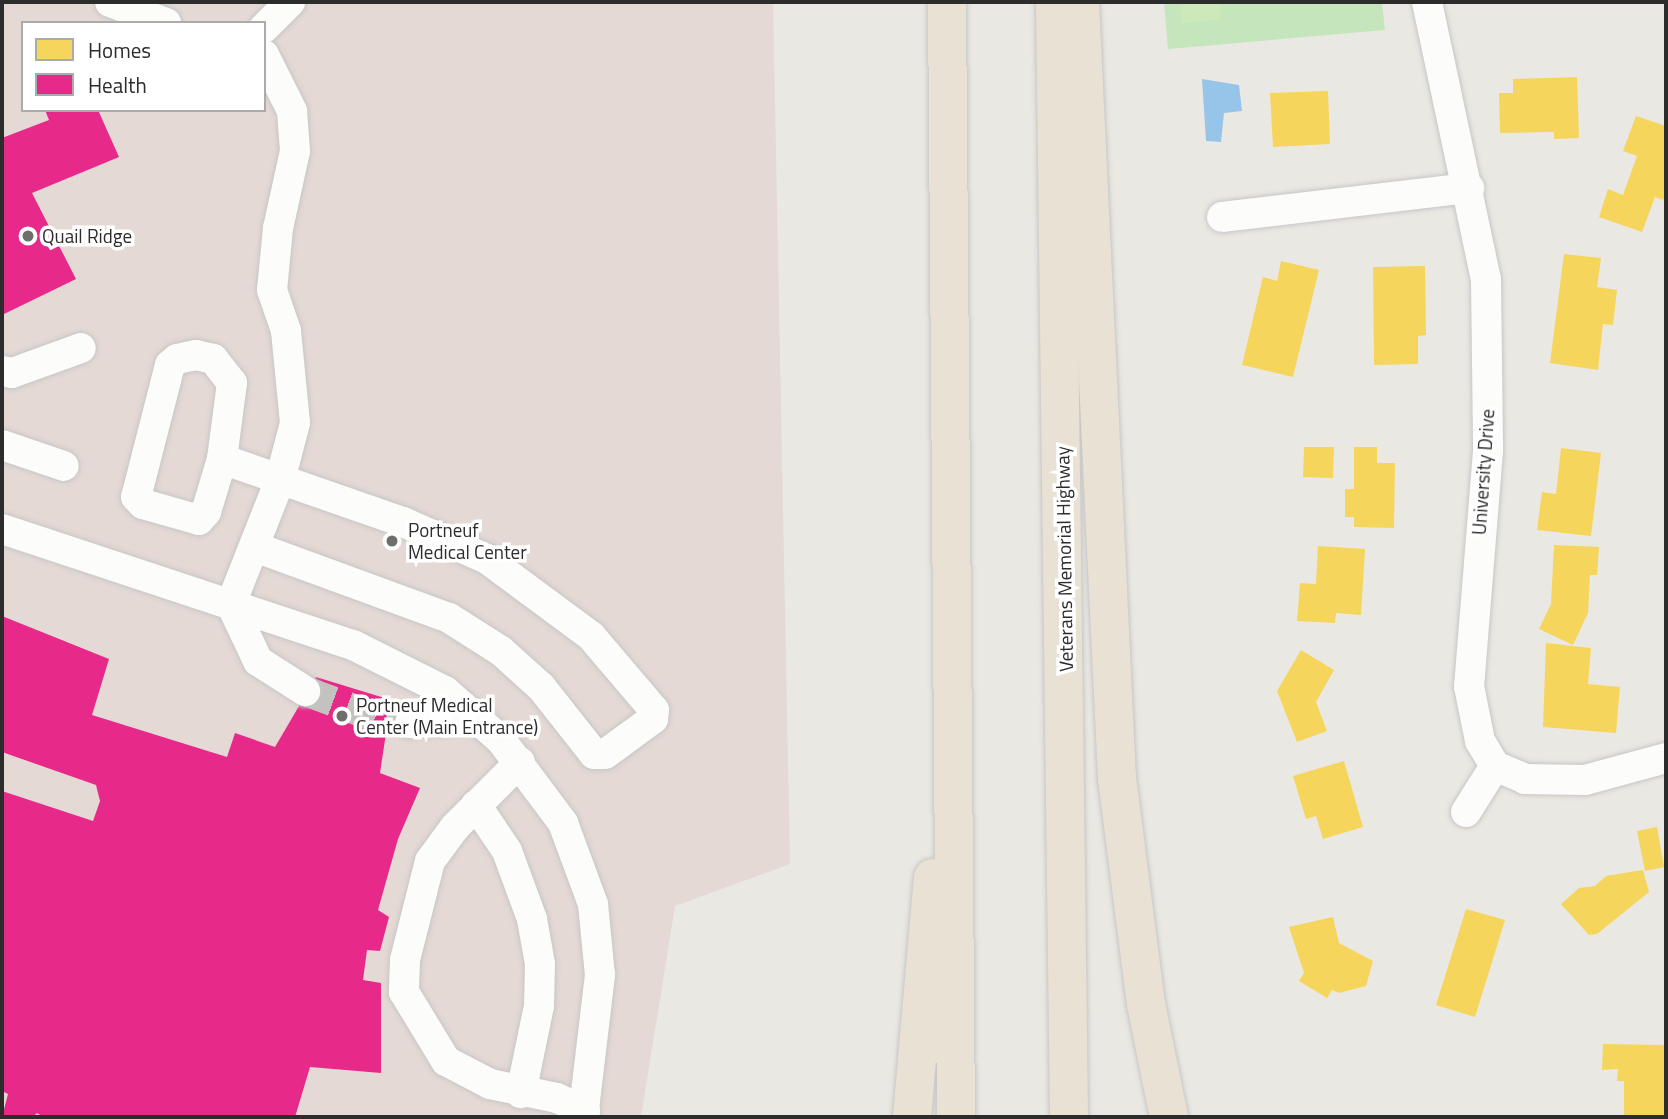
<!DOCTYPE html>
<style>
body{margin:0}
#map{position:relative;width:1668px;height:1119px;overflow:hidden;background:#eae8e2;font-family:"Titillium Web",sans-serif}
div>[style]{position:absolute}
.medical>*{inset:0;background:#e4d9d4}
.green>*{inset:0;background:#c5e5bc}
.pitch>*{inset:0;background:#cee9b9}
.water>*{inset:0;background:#97c5ea}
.homes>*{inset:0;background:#f6d55c}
.health>*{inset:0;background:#e7298a}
.minor-tunnel>*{height:30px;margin-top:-15px;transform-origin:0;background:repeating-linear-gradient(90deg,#c4c2be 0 30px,transparent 0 45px)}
.roads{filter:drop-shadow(0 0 2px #c7c6c7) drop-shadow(0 0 2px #c7c6c7)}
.minor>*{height:30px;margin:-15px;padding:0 15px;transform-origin:15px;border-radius:15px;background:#fcfcfb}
.highway>*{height:38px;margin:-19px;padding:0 19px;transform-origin:19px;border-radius:19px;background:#e9e1d4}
.dots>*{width:19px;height:19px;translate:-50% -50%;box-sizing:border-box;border:4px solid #fff;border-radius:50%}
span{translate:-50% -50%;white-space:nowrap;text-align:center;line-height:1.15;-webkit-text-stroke:7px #fff;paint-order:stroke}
.poi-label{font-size:19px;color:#2c2c2c}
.left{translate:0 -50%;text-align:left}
.street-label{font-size:19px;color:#2c2c2c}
.frame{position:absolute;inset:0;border:4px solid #2c2c2c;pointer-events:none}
.legend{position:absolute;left:21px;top:21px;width:245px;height:91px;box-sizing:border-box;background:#fff;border:2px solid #ababab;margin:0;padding:9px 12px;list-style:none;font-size:21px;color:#2c2c2c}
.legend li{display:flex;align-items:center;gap:14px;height:35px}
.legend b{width:35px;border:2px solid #ababab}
</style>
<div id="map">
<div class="medical">
<i style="clip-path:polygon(evenodd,2px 2px,773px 2px,790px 864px,675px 906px,641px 1117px,2px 1117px,2px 2px,23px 23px,264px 23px,264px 110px,23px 110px,23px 23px)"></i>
</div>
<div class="green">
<i style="clip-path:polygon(1164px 2px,1382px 2px,1385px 30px,1168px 49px)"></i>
</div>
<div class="pitch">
<i style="clip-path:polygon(1180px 2px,1220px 2px,1221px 19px,1182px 23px)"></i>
</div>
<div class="water">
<i style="clip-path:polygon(1202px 79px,1239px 85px,1242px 111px,1224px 113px,1221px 142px,1206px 141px)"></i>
</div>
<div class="homes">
<i style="clip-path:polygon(1577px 77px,1579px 138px,1554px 139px,1554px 132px,1500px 133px,1499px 93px,1513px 93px,1513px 79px)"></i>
<i style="clip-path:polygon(1328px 91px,1330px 144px,1273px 147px,1270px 93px)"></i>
<i style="clip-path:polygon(1636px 116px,1666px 126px,1666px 192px,1663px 200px,1655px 197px,1642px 232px,1599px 217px,1608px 189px,1623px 195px,1637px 156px,1623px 151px)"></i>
<i style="clip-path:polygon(1564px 254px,1601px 258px,1597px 287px,1617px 290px,1613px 325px,1603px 324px,1598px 370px,1550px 363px)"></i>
<i style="clip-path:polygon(1281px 261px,1319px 270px,1293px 377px,1242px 365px,1263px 277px,1277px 281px)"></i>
<i style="clip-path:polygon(1425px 266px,1426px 335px,1418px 336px,1418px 364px,1374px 365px,1373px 267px)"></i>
<i style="clip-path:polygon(1304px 447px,1334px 447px,1333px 478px,1303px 477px)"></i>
<i style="clip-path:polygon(1354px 447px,1377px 447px,1377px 463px,1395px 463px,1394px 528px,1354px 527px,1354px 517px,1345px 517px,1345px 489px,1354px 489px)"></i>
<i style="clip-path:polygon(1561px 448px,1601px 453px,1591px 536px,1537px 530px,1542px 492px,1556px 494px)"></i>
<i style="clip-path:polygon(1554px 545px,1599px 547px,1597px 575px,1590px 575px,1588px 613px,1573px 645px,1539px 629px,1551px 604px)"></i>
<i style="clip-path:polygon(1318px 546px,1365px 549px,1361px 615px,1336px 613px,1335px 623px,1297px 621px,1300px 583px,1316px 584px)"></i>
<i style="clip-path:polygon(1546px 643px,1591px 648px,1588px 684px,1620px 687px,1616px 733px,1543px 727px)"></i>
<i style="clip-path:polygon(1301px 650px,1334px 670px,1316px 702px,1327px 731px,1297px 742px,1277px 691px)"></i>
<i style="clip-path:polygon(1344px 761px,1363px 827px,1323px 839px,1316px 816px,1306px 819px,1293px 776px)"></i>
<i style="clip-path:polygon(1657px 827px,1664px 867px,1645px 871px,1637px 831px)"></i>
<i style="clip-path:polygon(1643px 870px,1649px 892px,1597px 934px,1589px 935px,1561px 904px,1579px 888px,1595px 886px,1606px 876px)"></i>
<i style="clip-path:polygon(1466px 909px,1505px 920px,1475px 1017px,1436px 1005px)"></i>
<i style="clip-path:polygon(1333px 917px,1339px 943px,1373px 961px,1366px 986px,1339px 993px,1332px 990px,1327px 998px,1299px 981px,1304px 973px,1289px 927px)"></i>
<i style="clip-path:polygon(1603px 1044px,1664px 1045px,1664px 1117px,1624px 1117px,1624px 1081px,1617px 1081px,1618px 1069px,1602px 1070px)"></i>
</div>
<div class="health">
<i style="clip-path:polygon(45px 110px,98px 110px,119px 157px,32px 193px,76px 279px,2px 315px,2px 138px,49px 120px)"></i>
<i style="clip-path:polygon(2px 616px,109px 659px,92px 715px,227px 757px,235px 733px,275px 747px,316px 677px,391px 700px,380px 773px,420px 788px,398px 839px,378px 910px,389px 917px,380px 951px,367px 950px,363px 980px,381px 983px,381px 1073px,310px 1067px,295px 1117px,43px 1117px,37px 1113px,33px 1117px,2px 1117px,8px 1094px,2px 1091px,2px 791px,93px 821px,100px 801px,96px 785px,2px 752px)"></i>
</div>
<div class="minor-tunnel">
<i style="left:305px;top:691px;width:86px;rotate:20.3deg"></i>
<i style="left:386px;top:721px;width:24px;rotate:5deg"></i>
</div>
<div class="roads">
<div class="minor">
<i style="left:110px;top:2px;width:60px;rotate:20.6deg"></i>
<i style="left:1427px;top:2px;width:283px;rotate:78deg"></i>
<i style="left:1486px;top:279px;width:172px;rotate:89.3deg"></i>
<i style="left:1488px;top:451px;width:236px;rotate:94.6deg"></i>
<i style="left:1469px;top:686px;width:56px;rotate:78.7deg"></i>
<i style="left:1480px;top:741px;width:29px;rotate:59deg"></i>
<i style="left:1495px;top:766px;width:33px;rotate:23deg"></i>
<i style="left:1525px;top:779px;width:60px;rotate:1deg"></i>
<i style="left:1585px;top:780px;width:84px;rotate:-15.2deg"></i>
<i style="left:264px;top:28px;width:37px;rotate:-45deg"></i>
<i style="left:264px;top:55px;width:63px;rotate:63.4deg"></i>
<i style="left:292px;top:111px;width:40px;rotate:85.7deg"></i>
<i style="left:295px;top:151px;width:79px;rotate:102.4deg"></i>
<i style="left:278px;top:228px;width:62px;rotate:95.5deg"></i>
<i style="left:272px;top:290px;width:43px;rotate:71.1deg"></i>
<i style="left:286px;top:331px;width:92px;rotate:84.4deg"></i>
<i style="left:295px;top:423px;width:59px;rotate:104.7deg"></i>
<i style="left:280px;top:480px;width:133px;rotate:111.6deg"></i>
<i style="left:231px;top:604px;width:63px;rotate:64.7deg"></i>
<i style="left:258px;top:661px;width:56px;rotate:32.6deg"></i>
<i style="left:1222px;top:217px;width:249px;rotate:-6.7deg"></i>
<i style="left:2px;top:371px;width:10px;rotate:11deg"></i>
<i style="left:12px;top:373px;width:73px;rotate:-19.9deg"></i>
<i style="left:2px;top:445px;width:65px;rotate:18.7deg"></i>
<i style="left:222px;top:459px;width:77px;rotate:-82.5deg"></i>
<i style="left:232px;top:383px;width:31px;rotate:-128deg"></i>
<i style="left:213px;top:359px;width:17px;rotate:-167deg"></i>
<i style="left:196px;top:355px;width:19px;rotate:168deg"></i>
<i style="left:177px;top:359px;width:9px;rotate:139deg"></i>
<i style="left:170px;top:365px;width:136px;rotate:104.4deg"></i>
<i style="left:136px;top:497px;width:10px;rotate:45deg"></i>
<i style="left:143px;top:504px;width:58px;rotate:15.9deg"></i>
<i style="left:199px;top:520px;width:11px;rotate:-49deg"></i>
<i style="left:206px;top:512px;width:55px;rotate:-73.2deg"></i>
<i style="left:222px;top:459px;width:192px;rotate:19.2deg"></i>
<i style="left:403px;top:522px;width:92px;rotate:23.8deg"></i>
<i style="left:487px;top:559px;width:129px;rotate:36.5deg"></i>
<i style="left:591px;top:636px;width:97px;rotate:49.6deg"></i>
<i style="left:654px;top:710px;width:9px;rotate:96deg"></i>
<i style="left:653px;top:719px;width:59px;rotate:143.9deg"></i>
<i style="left:605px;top:754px;width:11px;rotate:180deg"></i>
<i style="left:594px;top:754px;width:85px;rotate:-128.3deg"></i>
<i style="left:541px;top:687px;width:54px;rotate:-138deg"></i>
<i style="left:501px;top:651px;width:62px;rotate:-147.6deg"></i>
<i style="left:449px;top:618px;width:207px;rotate:-159.9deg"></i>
<i style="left:2px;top:529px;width:370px;rotate:18.3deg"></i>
<i style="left:353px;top:645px;width:103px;rotate:26.6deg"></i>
<i style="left:445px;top:691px;width:74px;rotate:41.2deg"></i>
<i style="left:501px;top:740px;width:104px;rotate:53.2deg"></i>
<i style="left:563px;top:823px;width:86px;rotate:69.7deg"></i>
<i style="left:593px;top:904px;width:71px;rotate:84.4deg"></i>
<i style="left:600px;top:975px;width:143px;rotate:96.8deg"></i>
<i style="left:410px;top:723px;width:67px;rotate:-5.1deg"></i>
<i style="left:520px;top:762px;width:92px;rotate:135deg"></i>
<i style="left:455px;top:827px;width:42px;rotate:126.3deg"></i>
<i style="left:430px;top:861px;width:102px;rotate:104.2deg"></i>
<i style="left:405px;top:960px;width:32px;rotate:92deg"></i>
<i style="left:404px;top:992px;width:81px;rotate:58.7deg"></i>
<i style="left:446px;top:1061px;width:50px;rotate:27.6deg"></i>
<i style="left:490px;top:1084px;width:68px;rotate:11.8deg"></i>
<i style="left:557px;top:1098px;width:31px;rotate:25deg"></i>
<i style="left:476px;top:805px;width:55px;rotate:56deg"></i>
<i style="left:507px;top:851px;width:72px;rotate:69.8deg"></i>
<i style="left:532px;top:919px;width:46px;rotate:79.9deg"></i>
<i style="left:540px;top:964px;width:42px;rotate:91.4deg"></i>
<i style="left:539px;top:1006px;width:89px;rotate:101.7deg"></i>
<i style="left:1466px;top:812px;width:54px;rotate:-57.8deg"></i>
</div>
<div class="highway">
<i style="left:947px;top:2px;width:1115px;rotate:89.54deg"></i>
<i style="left:1055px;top:2px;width:1115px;rotate:89.28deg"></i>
<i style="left:1080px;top:2px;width:777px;rotate:87.27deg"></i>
<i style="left:1117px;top:778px;width:228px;rotate:82.7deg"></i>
<i style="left:1146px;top:1004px;width:115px;rotate:78.5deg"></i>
<i style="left:912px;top:1117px;width:240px;rotate:-85deg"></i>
</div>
</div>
<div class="dots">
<i style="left:28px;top:236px;background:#6e6e6c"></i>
<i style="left:392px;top:541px;background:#6e6e6c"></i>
<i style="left:342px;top:716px;background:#6e6e6c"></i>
</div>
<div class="poi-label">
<span class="left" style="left:42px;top:236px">Quail Ridge</span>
<span class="left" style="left:408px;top:541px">Portneuf<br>Medical Center</span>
<span class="left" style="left:356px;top:716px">Portneuf Medical<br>Center (Main Entrance)</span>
</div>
<div class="street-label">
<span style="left:1483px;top:472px;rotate:-86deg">University Drive</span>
<span style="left:1064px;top:559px;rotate:-91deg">Veterans Memorial Highway</span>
</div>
<div class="frame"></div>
<ul class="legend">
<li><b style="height:19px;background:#f6d55c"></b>Homes</li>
<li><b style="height:19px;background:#e7298a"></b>Health</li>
</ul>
</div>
